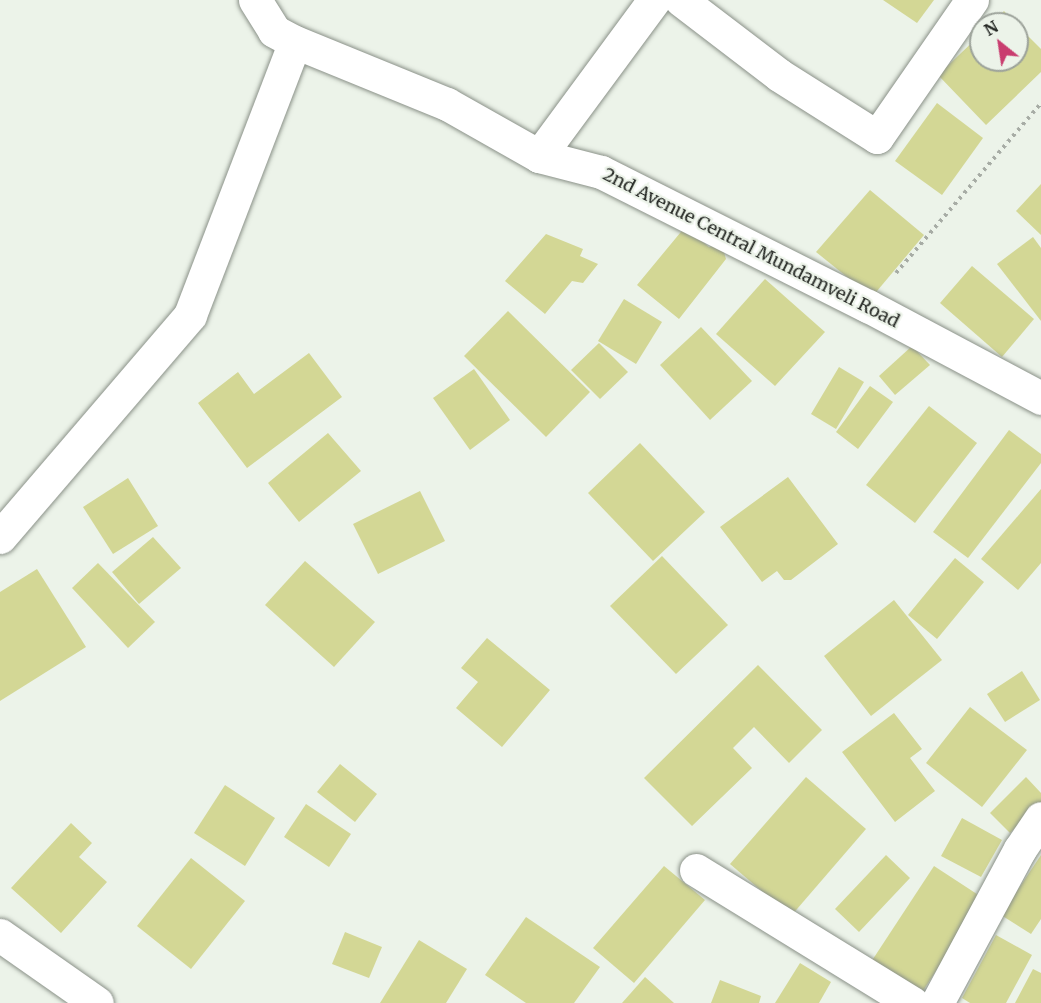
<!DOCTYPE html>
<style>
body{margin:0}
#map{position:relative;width:1041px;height:1003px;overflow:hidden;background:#ecf3e9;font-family:Merriweather,serif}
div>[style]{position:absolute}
.building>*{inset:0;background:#d3d795}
.path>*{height:4px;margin-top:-2px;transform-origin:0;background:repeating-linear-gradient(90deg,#a7aca5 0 3px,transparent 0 7.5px)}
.roads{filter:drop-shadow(0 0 2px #8a9188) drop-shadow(0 0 2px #8a9188)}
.minor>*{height:33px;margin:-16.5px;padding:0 16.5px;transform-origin:16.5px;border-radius:16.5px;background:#fff}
span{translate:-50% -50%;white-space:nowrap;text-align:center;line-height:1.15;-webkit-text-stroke:4.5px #ecf3e9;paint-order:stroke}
.street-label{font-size:18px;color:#252824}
.north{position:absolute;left:969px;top:12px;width:60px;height:60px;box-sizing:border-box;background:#ecf3e9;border:2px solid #9ca29a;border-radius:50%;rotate:330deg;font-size:16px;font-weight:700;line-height:24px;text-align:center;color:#252824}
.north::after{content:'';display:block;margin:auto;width:21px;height:27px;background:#c93d6f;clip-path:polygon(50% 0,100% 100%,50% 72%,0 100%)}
</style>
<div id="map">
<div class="building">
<i style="clip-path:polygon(883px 0,934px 0,917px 23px)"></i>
<i style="clip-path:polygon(1004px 11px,1016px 24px,991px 24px)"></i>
<i style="clip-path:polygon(1017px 25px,1041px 49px,1041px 72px,986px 125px,938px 75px,981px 34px,981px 60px,1017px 60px)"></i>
<i style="clip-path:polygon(937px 103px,983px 138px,942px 195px,895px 161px)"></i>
<i style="clip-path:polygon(1041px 184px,1041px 235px,1016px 211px)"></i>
<i style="clip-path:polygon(870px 190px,924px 235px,872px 297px,816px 252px)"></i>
<i style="clip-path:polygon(685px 227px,709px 247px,715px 245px,723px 249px,726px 259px,679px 319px,637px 285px)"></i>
<i style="clip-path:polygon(546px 234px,583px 249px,580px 256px,598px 264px,583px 283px,572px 281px,545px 314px,505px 281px)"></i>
<i style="clip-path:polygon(1033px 237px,1041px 248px,1041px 321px,997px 264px)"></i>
<i style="clip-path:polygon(972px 266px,1034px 319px,1002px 357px,940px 303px)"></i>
<i style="clip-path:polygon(765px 279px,825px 332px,775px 386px,716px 334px)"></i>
<i style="clip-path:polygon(624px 299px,662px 322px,636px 364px,598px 341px)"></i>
<i style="clip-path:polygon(508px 311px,590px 392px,546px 437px,464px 356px)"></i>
<i style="clip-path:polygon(701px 327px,752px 381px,710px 420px,660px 365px)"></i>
<i style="clip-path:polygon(599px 343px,628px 372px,600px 399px,571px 370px)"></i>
<i style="clip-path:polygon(912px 346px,930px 365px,895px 395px,879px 376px)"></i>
<i style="clip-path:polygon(309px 353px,342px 397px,247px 468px,198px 403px,238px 372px,254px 394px)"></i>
<i style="clip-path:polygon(839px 367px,864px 382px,836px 429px,811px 414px)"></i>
<i style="clip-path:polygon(474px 369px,510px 420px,470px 450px,433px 398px)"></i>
<i style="clip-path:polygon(870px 386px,893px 402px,858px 449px,836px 432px)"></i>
<i style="clip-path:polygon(929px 406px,977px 443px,915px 523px,866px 485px)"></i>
<i style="clip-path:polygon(1009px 430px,1041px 454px,1041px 463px,968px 558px,933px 532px)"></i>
<i style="clip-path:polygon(328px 433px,361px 471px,299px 522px,268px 483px)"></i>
<i style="clip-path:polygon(640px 443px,705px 512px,653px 561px,588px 493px)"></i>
<i style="clip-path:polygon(788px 477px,838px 544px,791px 580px,784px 580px,777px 571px,762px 582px,720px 527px)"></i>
<i style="clip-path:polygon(128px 478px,158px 526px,113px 554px,83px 507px)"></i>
<i style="clip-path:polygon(1041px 489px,1041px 563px,1018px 590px,981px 559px)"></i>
<i style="clip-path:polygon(420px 491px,445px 541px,378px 574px,353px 524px)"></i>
<i style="clip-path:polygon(153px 537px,181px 568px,139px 604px,112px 572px)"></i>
<i style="clip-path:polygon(662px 556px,728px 625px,676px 674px,610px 606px)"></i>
<i style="clip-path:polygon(955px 558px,984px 582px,937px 639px,908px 615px)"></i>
<i style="clip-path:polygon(305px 561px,375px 622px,334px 667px,265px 605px)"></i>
<i style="clip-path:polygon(98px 563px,155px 622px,128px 648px,72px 588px)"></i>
<i style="clip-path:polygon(37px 569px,86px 647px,0 701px,0 592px)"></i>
<i style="clip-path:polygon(894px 600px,942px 660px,871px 716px,824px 656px)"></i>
<i style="clip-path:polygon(487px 638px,550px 690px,502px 747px,456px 708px,478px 682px,461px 668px)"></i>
<i style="clip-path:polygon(758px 665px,822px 730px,789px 763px,754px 727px,733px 748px,752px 768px,692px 826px,644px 778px)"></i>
<i style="clip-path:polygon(1022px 671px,1040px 700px,1005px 722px,987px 694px)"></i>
<i style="clip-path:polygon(970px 707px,1027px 750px,982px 807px,926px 763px)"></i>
<i style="clip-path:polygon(894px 713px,922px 749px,910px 758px,935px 791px,895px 822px,842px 752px)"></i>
<i style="clip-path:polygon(340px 764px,377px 794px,355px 822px,317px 792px)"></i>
<i style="clip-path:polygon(806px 777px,866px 829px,791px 916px,730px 864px)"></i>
<i style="clip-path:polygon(1026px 777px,1041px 793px,1041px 802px,1010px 833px,990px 813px)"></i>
<i style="clip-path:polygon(225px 785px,275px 818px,245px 866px,194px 833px)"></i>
<i style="clip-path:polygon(306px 804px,351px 834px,329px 867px,284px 837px)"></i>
<i style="clip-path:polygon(962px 818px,1002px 840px,981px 877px,941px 856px)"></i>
<i style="clip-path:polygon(71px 823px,92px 843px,79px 857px,107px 882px,61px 933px,11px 888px)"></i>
<i style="clip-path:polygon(886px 855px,910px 878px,859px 932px,835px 909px)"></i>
<i style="clip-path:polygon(1041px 855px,1041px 919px,1031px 934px,1001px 915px)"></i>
<i style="clip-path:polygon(191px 858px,245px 901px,191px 969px,137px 926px)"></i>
<i style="clip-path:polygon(664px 866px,705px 900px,634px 983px,593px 948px)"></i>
<i style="clip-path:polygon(934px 866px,983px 898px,921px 994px,871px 962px)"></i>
<i style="clip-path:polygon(526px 917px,600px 967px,574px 1003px,526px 1003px,485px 975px)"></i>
<i style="clip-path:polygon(345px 932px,382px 947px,369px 978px,332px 964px)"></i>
<i style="clip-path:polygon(996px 935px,1032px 955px,1006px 1003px,970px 1003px,962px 998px)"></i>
<i style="clip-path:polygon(419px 940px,467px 969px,446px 1003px,380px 1003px)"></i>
<i style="clip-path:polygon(800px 963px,831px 982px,819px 1003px,775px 1003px)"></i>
<i style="clip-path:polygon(1033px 969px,1041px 973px,1041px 1003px,1015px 1003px)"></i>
<i style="clip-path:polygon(645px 977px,674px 1003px,622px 1003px)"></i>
<i style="clip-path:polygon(720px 980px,761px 996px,759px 1003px,711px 1003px)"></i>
</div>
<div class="path">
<i style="left:896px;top:273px;width:223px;rotate:-49.5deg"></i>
</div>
<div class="roads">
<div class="minor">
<i style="left:255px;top:0;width:36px;rotate:58deg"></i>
<i style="left:274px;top:31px;width:24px;rotate:28deg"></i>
<i style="left:681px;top:0;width:123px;rotate:37.4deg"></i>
<i style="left:779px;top:75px;width:116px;rotate:32.3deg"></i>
<i style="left:877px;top:137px;width:167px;rotate:-55.3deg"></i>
<i style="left:539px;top:156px;width:194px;rotate:-53.6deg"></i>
<i style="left:0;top:537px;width:292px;rotate:-49.4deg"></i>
<i style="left:190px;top:315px;width:292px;rotate:-69deg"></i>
<i style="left:295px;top:42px;width:164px;rotate:22.2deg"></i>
<i style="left:447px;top:104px;width:106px;rotate:29.5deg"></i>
<i style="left:539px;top:156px;width:64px;rotate:14.5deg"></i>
<i style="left:601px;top:172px;width:299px;rotate:26.7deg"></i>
<i style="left:868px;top:306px;width:196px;rotate:28deg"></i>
<i style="left:696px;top:870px;width:254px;rotate:31.6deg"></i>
<i style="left:0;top:935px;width:118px;rotate:35deg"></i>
<i style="left:937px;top:1003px;width:175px;rotate:-61.7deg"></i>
<i style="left:1020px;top:849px;width:37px;rotate:-56deg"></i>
</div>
</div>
<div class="street-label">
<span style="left:751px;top:248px;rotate:27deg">2nd Avenue Central Mundamveli Road</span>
</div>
<div class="north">N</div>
</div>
